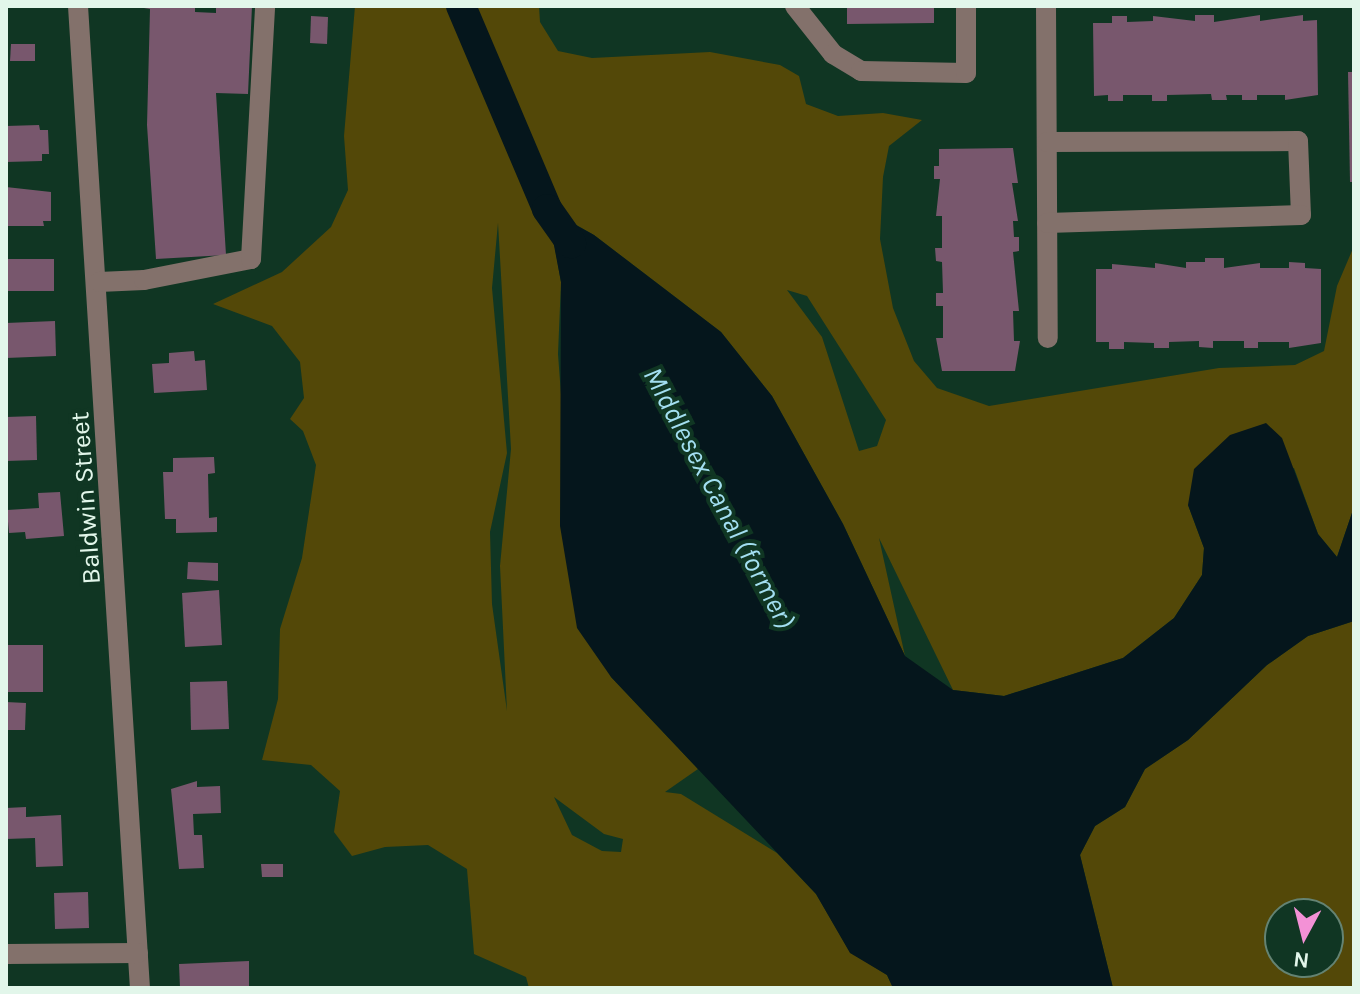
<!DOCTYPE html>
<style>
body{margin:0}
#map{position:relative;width:1360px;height:994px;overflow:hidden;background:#103623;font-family:Karla,sans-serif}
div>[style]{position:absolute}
.green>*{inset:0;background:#534808}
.water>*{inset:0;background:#05161c}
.canal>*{height:30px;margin:-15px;padding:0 15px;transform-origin:15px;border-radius:15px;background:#05161c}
.building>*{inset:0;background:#78576d}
.minor>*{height:20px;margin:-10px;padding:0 10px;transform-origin:10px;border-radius:10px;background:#83716b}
span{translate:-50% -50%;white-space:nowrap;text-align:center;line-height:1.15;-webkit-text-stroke:8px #103623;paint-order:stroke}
.street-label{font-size:26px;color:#e2f6ea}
.water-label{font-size:28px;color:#a3dff1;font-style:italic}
.frame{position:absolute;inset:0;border:8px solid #e2f6ea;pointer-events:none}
.north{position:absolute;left:1264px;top:898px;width:80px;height:80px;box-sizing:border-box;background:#103623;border:2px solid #648373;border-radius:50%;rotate:187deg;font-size:22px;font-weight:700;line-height:32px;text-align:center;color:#e2f6ea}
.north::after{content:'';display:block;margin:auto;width:28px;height:36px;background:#f391d6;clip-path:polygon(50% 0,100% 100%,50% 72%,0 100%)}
</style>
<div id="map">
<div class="green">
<i style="clip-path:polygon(evenodd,355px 6px,539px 6px,540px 22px,558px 51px,592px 58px,710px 52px,780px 65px,799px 76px,806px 104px,838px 116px,883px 113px,922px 120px,889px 146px,883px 177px,880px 239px,893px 308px,914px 361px,937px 388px,989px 406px,1219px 368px,1295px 365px,1324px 351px,1337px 286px,1354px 246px,1354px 507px,1337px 557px,1318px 534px,1294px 468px,1188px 505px,1204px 548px,1202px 575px,1174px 618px,1123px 658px,1004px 696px,953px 690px,879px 538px,905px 656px,843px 524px,772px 396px,721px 332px,594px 235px,548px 209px,561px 282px,558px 354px,564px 435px,611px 677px,698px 769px,665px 792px,681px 794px,777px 853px,816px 894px,850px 952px,887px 975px,893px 988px,529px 988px,526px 977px,474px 954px,467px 869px,428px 845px,385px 847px,352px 856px,334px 832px,340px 791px,311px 765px,262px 760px,278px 699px,280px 629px,302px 558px,316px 465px,303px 431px,290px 419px,304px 398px,300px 362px,272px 326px,213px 304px,282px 272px,331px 227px,348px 190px,344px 136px,355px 6px,498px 223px,511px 449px,500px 566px,507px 711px,492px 604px,490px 532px,507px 453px,492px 288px,498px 223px,355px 6px,787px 290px,807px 296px,886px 420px,877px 446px,859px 451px,822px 337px,787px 290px,355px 6px,554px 797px,604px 834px,623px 839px,621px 852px,602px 851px,572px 835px,554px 797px)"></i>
<i style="clip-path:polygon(evenodd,1354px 621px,1354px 988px,1113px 988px,1080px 855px,1095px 826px,1125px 807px,1145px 769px,1188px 740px,1267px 665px,1308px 636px,1354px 621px,1280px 914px,1328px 914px,1328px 962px,1280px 962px,1280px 914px)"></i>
</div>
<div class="water">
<i style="clip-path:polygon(547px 209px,594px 235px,721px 332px,772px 396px,843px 524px,905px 656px,953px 690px,1004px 696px,1123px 658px,1174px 618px,1202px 575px,1204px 548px,1188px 505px,1194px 469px,1230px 435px,1266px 423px,1282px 438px,1318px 534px,1337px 557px,1354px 507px,1354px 621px,1308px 636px,1267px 665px,1188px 740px,1145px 769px,1125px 807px,1095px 826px,1080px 855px,1113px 988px,893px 988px,887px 975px,850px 953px,816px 894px,611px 677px,577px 628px,560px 526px,561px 282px)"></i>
</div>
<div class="canal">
<i style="left:461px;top:6px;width:220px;rotate:67deg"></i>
<i style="left:547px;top:209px;width:42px;rotate:54.8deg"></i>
</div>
<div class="building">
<i style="clip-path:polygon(132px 6px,195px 6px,195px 12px,216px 13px,216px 6px,252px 6px,248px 94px,216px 93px,226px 255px,156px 259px,147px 125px,150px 9px)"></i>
<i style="clip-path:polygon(847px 6px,934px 6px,934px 23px,847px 24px)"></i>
<i style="clip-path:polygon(1195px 15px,1214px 15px,1214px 22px,1260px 15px,1260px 21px,1303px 15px,1303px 21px,1317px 20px,1318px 95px,1285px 100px,1285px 95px,1257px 95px,1257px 100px,1242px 100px,1242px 95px,1226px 95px,1227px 100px,1212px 100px,1211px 94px,1167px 95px,1167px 101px,1152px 101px,1152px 95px,1123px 95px,1123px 101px,1108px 101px,1108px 95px,1094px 96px,1093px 23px,1112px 23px,1112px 16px,1127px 16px,1127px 22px,1153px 21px,1153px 16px,1195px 21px)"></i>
<i style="clip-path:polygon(311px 16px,328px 17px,327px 44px,310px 43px)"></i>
<i style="clip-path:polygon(11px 44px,35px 44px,35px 61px,10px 61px)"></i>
<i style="clip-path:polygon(1348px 72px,1354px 72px,1354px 182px,1350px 182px)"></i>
<i style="clip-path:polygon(39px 125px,40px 130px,48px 130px,49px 154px,42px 154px,42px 161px,6px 162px,6px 126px)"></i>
<i style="clip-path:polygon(1013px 148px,1018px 183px,1012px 183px,1018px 221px,1013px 221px,1014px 237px,1019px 237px,1019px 251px,1013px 252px,1019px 311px,1013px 311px,1014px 341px,1020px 341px,1015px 371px,942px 371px,936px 338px,943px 338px,943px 306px,936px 306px,936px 293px,943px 293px,942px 262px,936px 261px,935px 248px,942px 248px,942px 216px,936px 216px,940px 179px,934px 179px,934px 166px,939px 166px,939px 149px)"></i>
<i style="clip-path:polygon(6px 187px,51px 192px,51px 221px,43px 221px,44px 226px,6px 226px)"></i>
<i style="clip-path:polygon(1205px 258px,1224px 258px,1224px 268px,1260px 263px,1260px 268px,1289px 268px,1289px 262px,1305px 263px,1305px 268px,1321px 269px,1321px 343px,1289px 348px,1289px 342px,1258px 342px,1258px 348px,1244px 348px,1244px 341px,1213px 341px,1213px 348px,1199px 347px,1199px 341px,1169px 342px,1169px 348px,1154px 348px,1154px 343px,1124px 342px,1124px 349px,1109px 349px,1109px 342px,1096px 342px,1096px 269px,1112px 269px,1112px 264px,1155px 268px,1155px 263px,1186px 268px,1186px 262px,1205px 262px)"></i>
<i style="clip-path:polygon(7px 259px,54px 259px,54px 291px,6px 291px)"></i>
<i style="clip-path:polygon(55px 321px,56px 356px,6px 358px,6px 323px)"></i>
<i style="clip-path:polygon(194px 351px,195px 361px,205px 360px,207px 390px,154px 393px,152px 364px,169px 363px,169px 353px)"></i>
<i style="clip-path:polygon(36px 416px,37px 460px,6px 461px,6px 417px)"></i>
<i style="clip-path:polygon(214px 457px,215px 473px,208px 474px,209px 518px,217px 517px,217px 532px,176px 533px,176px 519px,165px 519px,163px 472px,173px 472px,173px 458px)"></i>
<i style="clip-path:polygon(60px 492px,64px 536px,26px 539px,25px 532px,9px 533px,7px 510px,39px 508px,38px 493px)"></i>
<i style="clip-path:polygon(188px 562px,218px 563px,218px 581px,187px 579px)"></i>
<i style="clip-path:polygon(219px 590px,222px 645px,185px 647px,182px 593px)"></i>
<i style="clip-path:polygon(6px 645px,43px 645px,43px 692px,6px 692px)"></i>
<i style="clip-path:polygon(227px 681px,229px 729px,191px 730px,190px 682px)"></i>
<i style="clip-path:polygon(6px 702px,26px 703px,25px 730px,6px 730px)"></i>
<i style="clip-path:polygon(197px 781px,197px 787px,220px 786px,221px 813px,193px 814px,194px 835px,202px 835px,204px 868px,179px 869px,171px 789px)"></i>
<i style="clip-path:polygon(26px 807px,26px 817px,61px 815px,63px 866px,36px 867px,35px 838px,6px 839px,6px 808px)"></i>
<i style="clip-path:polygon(261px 864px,283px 864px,283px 877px,262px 877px)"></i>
<i style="clip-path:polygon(88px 892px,89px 928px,55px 929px,54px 893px)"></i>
<i style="clip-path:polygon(249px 961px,249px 988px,180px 988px,179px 964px)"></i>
</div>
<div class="minor">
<i style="left:78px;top:6px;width:984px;rotate:86.39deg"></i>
<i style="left:795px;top:6px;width:61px;rotate:51.6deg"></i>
<i style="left:833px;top:54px;width:33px;rotate:31deg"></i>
<i style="left:861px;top:71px;width:105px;rotate:1.1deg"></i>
<i style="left:966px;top:73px;width:67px;rotate:-90deg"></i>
<i style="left:1046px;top:6px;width:332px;rotate:89.7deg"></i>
<i style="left:1047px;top:142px;width:251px;rotate:-0.2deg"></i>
<i style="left:1298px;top:141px;width:74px;rotate:87.7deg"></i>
<i style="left:1301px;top:215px;width:254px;rotate:178.2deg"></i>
<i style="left:99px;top:282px;width:45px;rotate:-2.5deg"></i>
<i style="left:144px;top:280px;width:109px;rotate:-11.1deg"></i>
<i style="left:251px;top:259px;width:253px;rotate:-86.8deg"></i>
<i style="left:6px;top:954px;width:132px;rotate:-0.4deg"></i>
</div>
<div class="street-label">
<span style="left:86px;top:498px;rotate:-94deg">Baldwin Street</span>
</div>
<div class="water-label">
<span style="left:719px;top:498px;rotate:62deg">MIddlesex Canal (former)</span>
</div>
<div class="frame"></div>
<div class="north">N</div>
</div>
